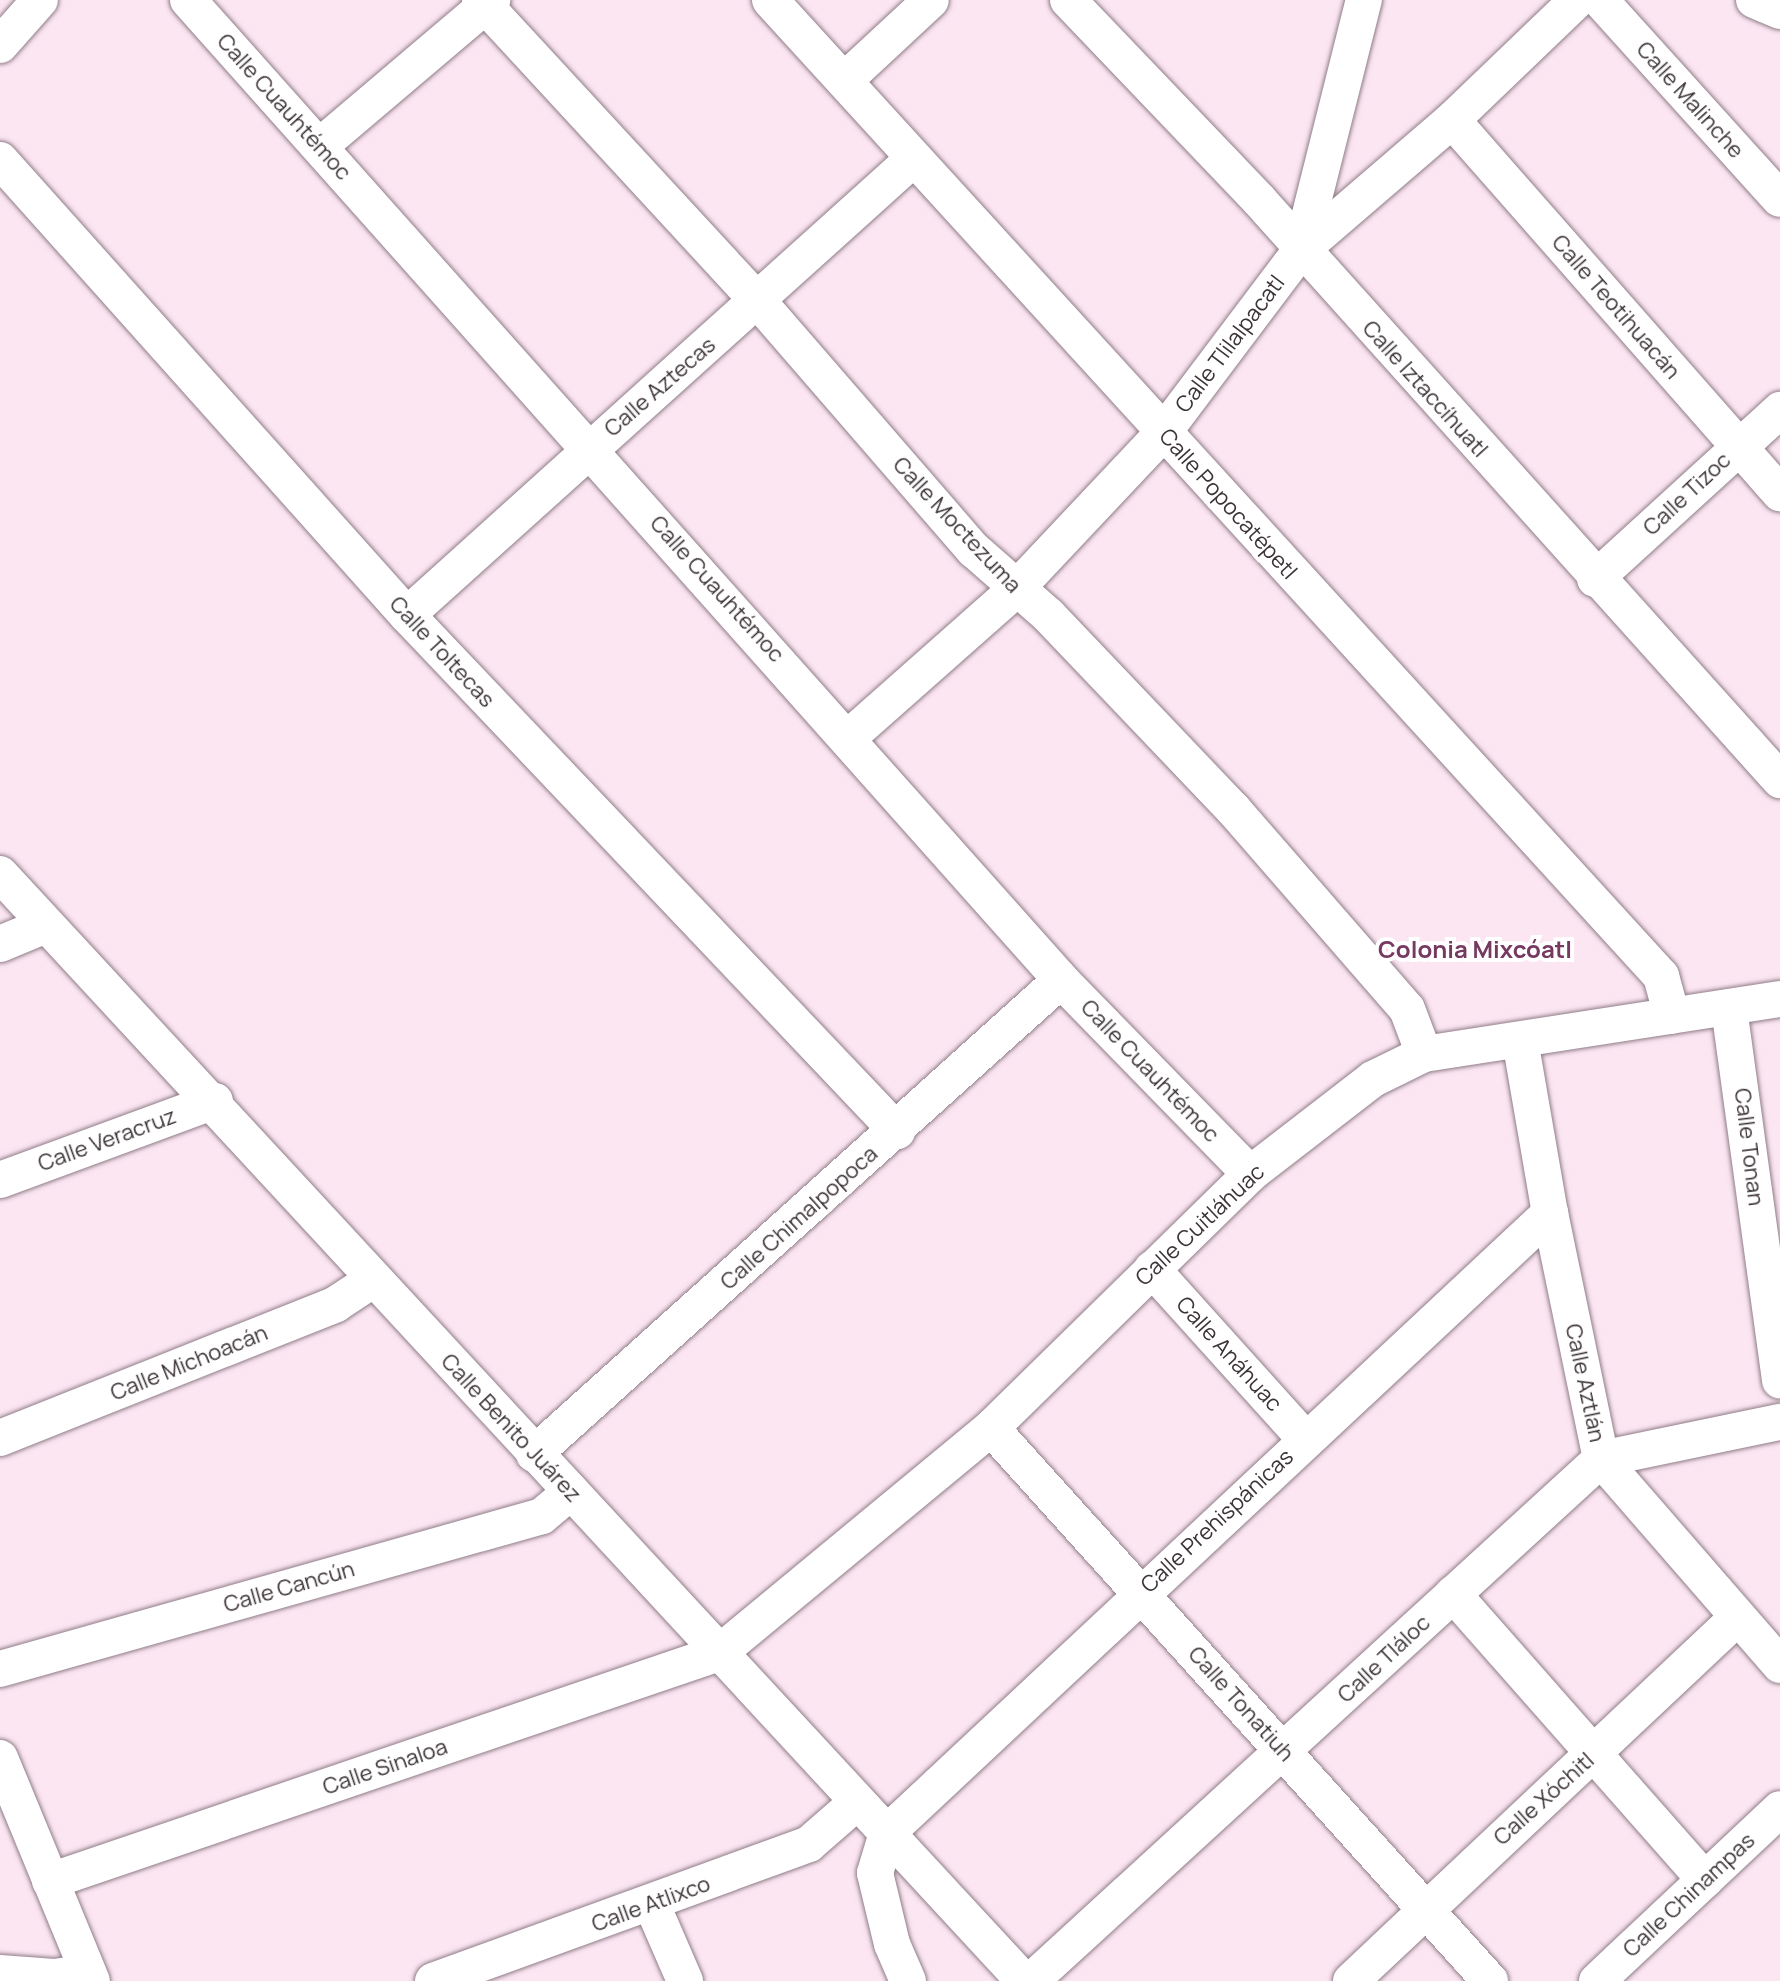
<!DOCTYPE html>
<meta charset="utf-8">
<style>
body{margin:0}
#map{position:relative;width:1780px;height:1981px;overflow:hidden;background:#fbe6f2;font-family:Manrope,sans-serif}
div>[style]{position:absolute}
.roads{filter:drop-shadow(0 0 2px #907d88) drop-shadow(0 0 2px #907d88)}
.minor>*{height:36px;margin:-18px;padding:0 18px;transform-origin:18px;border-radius:18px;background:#fff}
span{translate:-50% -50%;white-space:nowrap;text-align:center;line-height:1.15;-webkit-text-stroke:8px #fff;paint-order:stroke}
.street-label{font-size:22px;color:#3c3338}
.neighbourhood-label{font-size:24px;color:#763960;font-weight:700}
</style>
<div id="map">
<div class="roads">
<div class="minor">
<i style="left:188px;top:0;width:1312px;rotate:48.3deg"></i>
<i style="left:1061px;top:980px;width:271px;rotate:45.7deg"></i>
<i style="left:480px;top:0;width:410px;rotate:47.3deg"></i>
<i style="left:758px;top:301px;width:330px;rotate:49.1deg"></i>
<i style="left:974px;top:550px;width:100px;rotate:41.3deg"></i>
<i style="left:1049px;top:616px;width:267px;rotate:46.4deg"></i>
<i style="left:1233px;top:809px;width:265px;rotate:49deg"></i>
<i style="left:1407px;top:1009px;width:48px;rotate:69.3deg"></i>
<i style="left:770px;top:0;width:1322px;rotate:47.61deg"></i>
<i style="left:1661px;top:976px;width:41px;rotate:74.6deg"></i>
<i style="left:1068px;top:0;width:277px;rotate:46.3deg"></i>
<i style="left:1259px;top:200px;width:780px;rotate:48.07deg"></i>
<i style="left:1600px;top:0;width:268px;rotate:47.9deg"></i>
<i style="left:1754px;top:0;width:28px;rotate:23deg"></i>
<i style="left:0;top:45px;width:60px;rotate:-48.4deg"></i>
<i style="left:845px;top:80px;width:117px;rotate:-42.9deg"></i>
<i style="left:1452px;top:120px;width:497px;rotate:48.7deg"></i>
<i style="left:320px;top:146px;width:226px;rotate:-40.3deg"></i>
<i style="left:0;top:160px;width:610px;rotate:48.19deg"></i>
<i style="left:407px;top:615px;width:712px;rotate:46.48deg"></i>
<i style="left:1301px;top:250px;width:258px;rotate:-75.9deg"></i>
<i style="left:1595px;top:579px;width:251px;rotate:-42.4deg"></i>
<i style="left:407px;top:615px;width:681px;rotate:-42.02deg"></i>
<i style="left:849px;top:737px;width:222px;rotate:-41.5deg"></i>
<i style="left:1015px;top:590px;width:216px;rotate:-46.7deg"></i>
<i style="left:1163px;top:433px;width:229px;rotate:-53deg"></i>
<i style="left:1301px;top:250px;width:199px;rotate:-40.7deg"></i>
<i style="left:1452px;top:120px;width:173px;rotate:-43.8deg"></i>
<i style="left:0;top:874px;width:1508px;rotate:47.23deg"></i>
<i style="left:0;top:944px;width:50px;rotate:-22.4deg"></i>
<i style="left:1729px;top:1008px;width:376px;rotate:82.2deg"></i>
<i style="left:1520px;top:1040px;width:176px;rotate:80.2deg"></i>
<i style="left:1550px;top:1213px;width:251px;rotate:78.3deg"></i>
<i style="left:1601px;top:1459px;width:273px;rotate:49deg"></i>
<i style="left:0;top:1180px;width:229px;rotate:-20.2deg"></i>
<i style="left:1152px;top:1269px;width:229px;rotate:48deg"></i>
<i style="left:991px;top:1428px;width:745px;rotate:47.94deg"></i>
<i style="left:0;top:1438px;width:362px;rotate:-21.7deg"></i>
<i style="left:336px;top:1304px;width:45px;rotate:-33.3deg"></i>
<i style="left:534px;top:1454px;width:709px;rotate:-41.97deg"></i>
<i style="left:1453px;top:1594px;width:381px;rotate:48.6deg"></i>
<i style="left:0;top:1669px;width:563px;rotate:-15.76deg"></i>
<i style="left:542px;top:1516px;width:38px;rotate:-40deg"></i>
<i style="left:0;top:1758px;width:241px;rotate:67.6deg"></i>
<i style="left:50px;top:1881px;width:707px;rotate:-18.82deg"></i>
<i style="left:719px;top:1653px;width:353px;rotate:-39.6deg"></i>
<i style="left:991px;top:1428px;width:363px;rotate:-44.4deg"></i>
<i style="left:1250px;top:1174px;width:155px;rotate:-37.7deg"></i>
<i style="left:1373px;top:1079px;width:57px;rotate:-26.1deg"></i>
<i style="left:1424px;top:1054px;width:360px;rotate:-8.8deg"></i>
<i style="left:652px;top:1905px;width:83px;rotate:66.5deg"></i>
<i style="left:0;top:1973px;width:54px;rotate:4.2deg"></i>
<i style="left:54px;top:1977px;width:34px;rotate:-8deg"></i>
<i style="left:433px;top:1981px;width:400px;rotate:-20deg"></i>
<i style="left:809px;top:1844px;width:62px;rotate:-41.1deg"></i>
<i style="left:908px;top:1981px;width:40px;rotate:-113.4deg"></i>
<i style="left:892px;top:1944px;width:73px;rotate:-103.5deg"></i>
<i style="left:875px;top:1873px;width:42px;rotate:-73.3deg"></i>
<i style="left:887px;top:1833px;width:908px;rotate:-43.08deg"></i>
<i style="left:1031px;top:1981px;width:773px;rotate:-42.48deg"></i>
<i style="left:1601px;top:1459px;width:183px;rotate:-11.7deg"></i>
<i style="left:1351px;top:1981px;width:531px;rotate:-43.25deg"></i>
<i style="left:1597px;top:1981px;width:251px;rotate:-43.2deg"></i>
</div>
</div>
<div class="street-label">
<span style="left:1690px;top:100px;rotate:48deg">Calle Malinche</span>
<span style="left:284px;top:107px;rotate:48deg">Calle Cuauhtémoc</span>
<span style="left:1616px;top:307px;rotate:49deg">Calle Teotihuacán</span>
<span style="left:1230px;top:344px;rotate:-53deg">Calle Tlilalpacatl</span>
<span style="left:660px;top:387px;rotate:-41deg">Calle Aztecas</span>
<span style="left:1425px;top:389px;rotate:48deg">Calle Iztaccíhuatl</span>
<span style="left:1687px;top:494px;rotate:-43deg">Calle Tizoc</span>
<span style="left:1228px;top:504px;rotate:48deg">Calle Popocatépetl</span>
<span style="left:957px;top:525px;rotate:47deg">Calle Moctezuma</span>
<span style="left:717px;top:589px;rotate:48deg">Calle Cuauhtémoc</span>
<span style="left:442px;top:652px;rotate:47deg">Calle Toltecas</span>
<span style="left:1150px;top:1071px;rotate:46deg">Calle Cuauhtémoc</span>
<span style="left:107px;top:1140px;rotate:-20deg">Calle Veracruz</span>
<span style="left:1749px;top:1147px;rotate:83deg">Calle Tonan</span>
<span style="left:799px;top:1218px;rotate:-42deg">Calle Chimalpopoca</span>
<span style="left:1200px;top:1225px;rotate:-43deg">Calle Cuitláhuac</span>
<span style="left:1229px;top:1354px;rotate:48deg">Calle Anáhuac</span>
<span style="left:189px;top:1363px;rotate:-22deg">Calle Michoacán</span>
<span style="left:1585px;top:1383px;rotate:78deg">Calle Aztlán</span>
<span style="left:511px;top:1428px;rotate:47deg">Calle Benito Juárez</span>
<span style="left:1217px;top:1521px;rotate:-43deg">Calle Prehispánicas</span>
<span style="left:289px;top:1587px;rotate:-16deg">Calle Cancún</span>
<span style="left:1384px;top:1659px;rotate:-43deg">Calle Tláloc</span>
<span style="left:1241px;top:1704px;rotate:48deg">Calle Tonatiuh</span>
<span style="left:385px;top:1767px;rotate:-19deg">Calle Sinaloa</span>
<span style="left:1544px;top:1799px;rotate:-42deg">Calle Xóchitl</span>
<span style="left:1689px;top:1895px;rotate:-43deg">Calle Chinampas</span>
<span style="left:651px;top:1904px;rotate:-20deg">Calle Atlixco</span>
</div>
<div class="neighbourhood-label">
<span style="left:1475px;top:949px">Colonia Mixcóatl</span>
</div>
</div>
